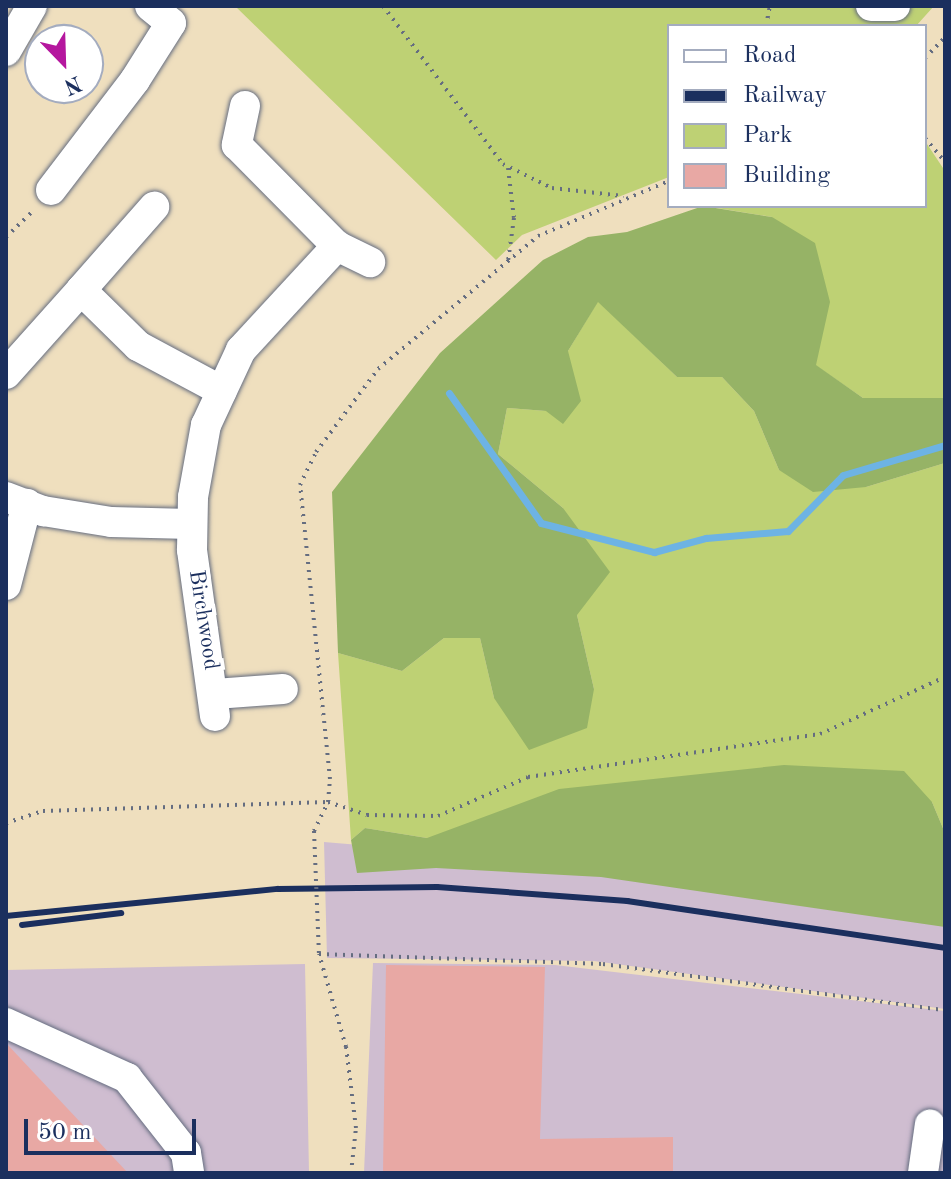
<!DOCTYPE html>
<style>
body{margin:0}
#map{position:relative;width:951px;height:1179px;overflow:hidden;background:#efdfbe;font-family:"Old Standard TT",serif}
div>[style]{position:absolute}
.industrial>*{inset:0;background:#cfbdd0}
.green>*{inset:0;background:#bed174}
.forest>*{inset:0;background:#96b366}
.stream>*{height:7px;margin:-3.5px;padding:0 3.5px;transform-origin:3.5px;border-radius:3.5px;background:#6db3e4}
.building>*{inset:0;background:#e8a8a4}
.path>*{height:4px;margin-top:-2px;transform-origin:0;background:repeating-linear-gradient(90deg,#656d80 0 2px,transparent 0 8px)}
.roads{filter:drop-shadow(0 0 2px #656d80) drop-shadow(0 0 2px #656d80)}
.minor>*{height:30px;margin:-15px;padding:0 15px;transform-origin:15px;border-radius:15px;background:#fff}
.rail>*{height:6px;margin:-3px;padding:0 3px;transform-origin:3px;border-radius:3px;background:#1b2f5e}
.path-bridge>*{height:4px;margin-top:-2px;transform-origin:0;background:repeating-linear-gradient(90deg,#656d80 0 2px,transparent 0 8px)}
span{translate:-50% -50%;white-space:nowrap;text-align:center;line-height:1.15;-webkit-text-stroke:8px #fff;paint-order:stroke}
.street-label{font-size:22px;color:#1b2f5e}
.frame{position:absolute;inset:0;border:8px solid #1b2f5e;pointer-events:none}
.legend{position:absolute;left:667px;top:24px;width:260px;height:184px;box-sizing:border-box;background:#fff;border:2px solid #a4acbf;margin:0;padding:10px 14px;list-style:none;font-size:24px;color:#1b2f5e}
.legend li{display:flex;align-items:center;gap:16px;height:40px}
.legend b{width:40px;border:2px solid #a4acbf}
.north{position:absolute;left:24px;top:24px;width:80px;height:80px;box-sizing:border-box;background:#fff;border:2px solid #a4acbf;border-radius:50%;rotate:157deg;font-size:22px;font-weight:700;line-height:32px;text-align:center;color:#1b2f5e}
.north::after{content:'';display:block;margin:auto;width:28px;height:36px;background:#b5179e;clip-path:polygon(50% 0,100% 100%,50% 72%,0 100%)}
.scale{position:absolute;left:24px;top:1119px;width:172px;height:36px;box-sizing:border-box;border:4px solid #1b2f5e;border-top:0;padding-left:10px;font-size:24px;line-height:28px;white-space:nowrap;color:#1b2f5e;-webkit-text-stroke:6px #fff;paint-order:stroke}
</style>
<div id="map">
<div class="industrial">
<i style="clip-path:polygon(324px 842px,945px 895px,945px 1009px,594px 961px,327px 958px)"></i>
<i style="clip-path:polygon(373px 963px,555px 965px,945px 1011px,945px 1173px,364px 1173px)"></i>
<i style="clip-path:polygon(305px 964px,309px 1173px,6px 1173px,6px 970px)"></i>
</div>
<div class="green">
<i style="clip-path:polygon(235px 6px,934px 6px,916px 26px,669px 26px,669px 177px,522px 235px,496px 260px)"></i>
<i style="clip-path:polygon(925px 141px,945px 171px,945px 398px,863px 398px,815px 365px,772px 217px,705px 206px,925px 206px)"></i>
<i style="clip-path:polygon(598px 301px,677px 377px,722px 377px,754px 411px,779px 470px,866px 487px,945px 463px,945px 833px,932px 802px,427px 838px,365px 828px,351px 840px,338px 653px,402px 671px,444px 638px,480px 638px,494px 698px,594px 689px,577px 615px,563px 508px,498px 454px,507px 408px,546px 411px,568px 351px)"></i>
</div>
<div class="forest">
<i style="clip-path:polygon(703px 206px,772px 217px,815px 243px,830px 302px,816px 365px,863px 398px,945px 398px,945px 463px,866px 487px,813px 492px,779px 470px,754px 411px,722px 377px,677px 377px,598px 302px,568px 351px,581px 401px,563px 424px,546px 411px,507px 408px,498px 454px,563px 508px,610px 572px,577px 615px,594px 689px,587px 728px,529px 750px,494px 698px,480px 638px,444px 638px,402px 671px,338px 653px,332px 492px,440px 353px,543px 260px,588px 237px,627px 232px)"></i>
<i style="clip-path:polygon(784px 765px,904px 771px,932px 802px,945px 833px,945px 927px,601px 877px,436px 868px,357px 873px,351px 840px,365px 828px,427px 838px,559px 789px)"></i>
</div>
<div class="stream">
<i style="left:449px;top:393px;width:159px;rotate:54.7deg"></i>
<i style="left:541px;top:523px;width:117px;rotate:14.4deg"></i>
<i style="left:654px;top:552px;width:54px;rotate:-15.1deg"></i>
<i style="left:706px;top:538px;width:82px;rotate:-4.9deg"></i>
<i style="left:788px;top:531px;width:78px;rotate:-45.5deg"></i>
<i style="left:843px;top:475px;width:106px;rotate:-16.4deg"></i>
</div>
<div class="building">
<i style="clip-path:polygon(386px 965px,545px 967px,540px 1139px,673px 1137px,673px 1173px,383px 1173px)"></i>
<i style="clip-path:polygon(6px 1043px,128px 1173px,6px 1173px)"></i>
</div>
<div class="path">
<i style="left:383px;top:6px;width:198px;rotate:52.8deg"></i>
<i style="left:503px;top:164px;width:55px;rotate:26.1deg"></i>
<i style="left:552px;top:188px;width:72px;rotate:6.3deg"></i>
<i style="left:766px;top:26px;width:20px;rotate:-79deg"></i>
<i style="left:925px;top:58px;width:29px;rotate:-46deg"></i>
<i style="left:925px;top:138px;width:31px;rotate:50deg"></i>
<i style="left:508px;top:168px;width:50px;rotate:83.2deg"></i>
<i style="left:514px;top:218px;width:43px;rotate:97.9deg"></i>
<i style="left:6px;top:237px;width:39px;rotate:-44deg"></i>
<i style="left:6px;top:823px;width:39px;rotate:-18deg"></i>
<i style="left:43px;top:811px;width:285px;rotate:-1.8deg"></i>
<i style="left:328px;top:802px;width:41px;rotate:18.4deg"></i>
<i style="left:367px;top:815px;width:71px;rotate:0.8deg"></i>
<i style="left:438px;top:816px;width:98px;rotate:-23.4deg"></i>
<i style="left:528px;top:777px;width:295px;rotate:-8.4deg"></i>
<i style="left:820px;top:734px;width:137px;rotate:-24.5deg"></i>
<i style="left:314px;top:831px;width:32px;rotate:-64deg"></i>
<i style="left:328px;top:802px;width:23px;rotate:-85deg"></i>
<i style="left:330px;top:779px;width:296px;rotate:-95.8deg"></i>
<i style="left:300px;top:485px;width:37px;rotate:-64deg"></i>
<i style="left:316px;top:452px;width:104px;rotate:-53.2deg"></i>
<i style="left:378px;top:369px;width:208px;rotate:-39.7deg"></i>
<i style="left:538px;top:236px;width:142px;rotate:-22.8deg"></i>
<i style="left:351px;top:1173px;width:45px;rotate:-83.7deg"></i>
<i style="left:356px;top:1128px;width:82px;rotate:-97deg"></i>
<i style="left:346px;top:1047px;width:97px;rotate:-106.2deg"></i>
<i style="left:319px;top:954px;width:284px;rotate:2deg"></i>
<i style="left:603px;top:964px;width:345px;rotate:7.7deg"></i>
</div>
<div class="roads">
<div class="minor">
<i style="left:871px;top:6px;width:24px"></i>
<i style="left:6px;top:51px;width:52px;rotate:-60deg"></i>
<i style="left:245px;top:106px;width:40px;rotate:102deg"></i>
<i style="left:237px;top:145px;width:142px;rotate:45.3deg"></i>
<i style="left:337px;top:246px;width:37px;rotate:26deg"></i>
<i style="left:51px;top:190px;width:138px;rotate:-52.6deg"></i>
<i style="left:135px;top:80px;width:67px;rotate:-57.7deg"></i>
<i style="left:171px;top:23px;width:27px;rotate:-141deg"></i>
<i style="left:81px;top:290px;width:111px;rotate:-48.7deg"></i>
<i style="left:6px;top:374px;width:113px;rotate:-48.2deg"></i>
<i style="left:81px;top:290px;width:80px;rotate:44.5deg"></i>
<i style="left:138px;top:346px;width:95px;rotate:28.2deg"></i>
<i style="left:6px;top:497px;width:40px;rotate:21deg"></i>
<i style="left:43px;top:511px;width:69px;rotate:9.2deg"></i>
<i style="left:111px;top:522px;width:80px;rotate:1.4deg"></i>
<i style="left:6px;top:585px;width:84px;rotate:-75.5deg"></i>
<i style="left:215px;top:694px;width:68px;rotate:-4.2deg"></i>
<i style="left:215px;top:716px;width:168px;rotate:-97.9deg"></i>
<i style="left:192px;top:550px;width:53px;rotate:-88.9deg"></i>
<i style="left:193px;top:497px;width:73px;rotate:-79.8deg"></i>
<i style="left:206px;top:425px;width:83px;rotate:-65deg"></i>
<i style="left:241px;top:350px;width:142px;rotate:-47.3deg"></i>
<i style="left:6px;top:1023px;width:133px;rotate:24.4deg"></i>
<i style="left:127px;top:1078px;width:95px;rotate:51.8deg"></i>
<i style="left:186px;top:1153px;width:20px;rotate:81deg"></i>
<i style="left:923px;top:1173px;width:49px;rotate:-81.9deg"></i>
</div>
</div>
<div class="rail">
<i style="left:6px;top:916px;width:273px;rotate:-5.7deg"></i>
<i style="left:278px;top:889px;width:159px;rotate:-0.7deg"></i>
<i style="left:437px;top:887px;width:191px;rotate:4.2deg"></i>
<i style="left:627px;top:901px;width:321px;rotate:8.4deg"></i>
<i style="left:22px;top:925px;width:100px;rotate:-6.9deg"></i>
</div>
<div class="path-bridge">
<i style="left:314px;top:831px;width:123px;rotate:87.7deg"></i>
</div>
<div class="street-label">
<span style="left:203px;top:620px;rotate:81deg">Birchwood</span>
</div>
<div class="frame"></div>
<ul class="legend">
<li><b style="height:10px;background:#fff"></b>Road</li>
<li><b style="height:10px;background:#1b2f5e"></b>Railway</li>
<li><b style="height:22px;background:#bed174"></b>Park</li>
<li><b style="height:22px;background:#e8a8a4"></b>Building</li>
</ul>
<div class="north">N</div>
<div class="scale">50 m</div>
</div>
